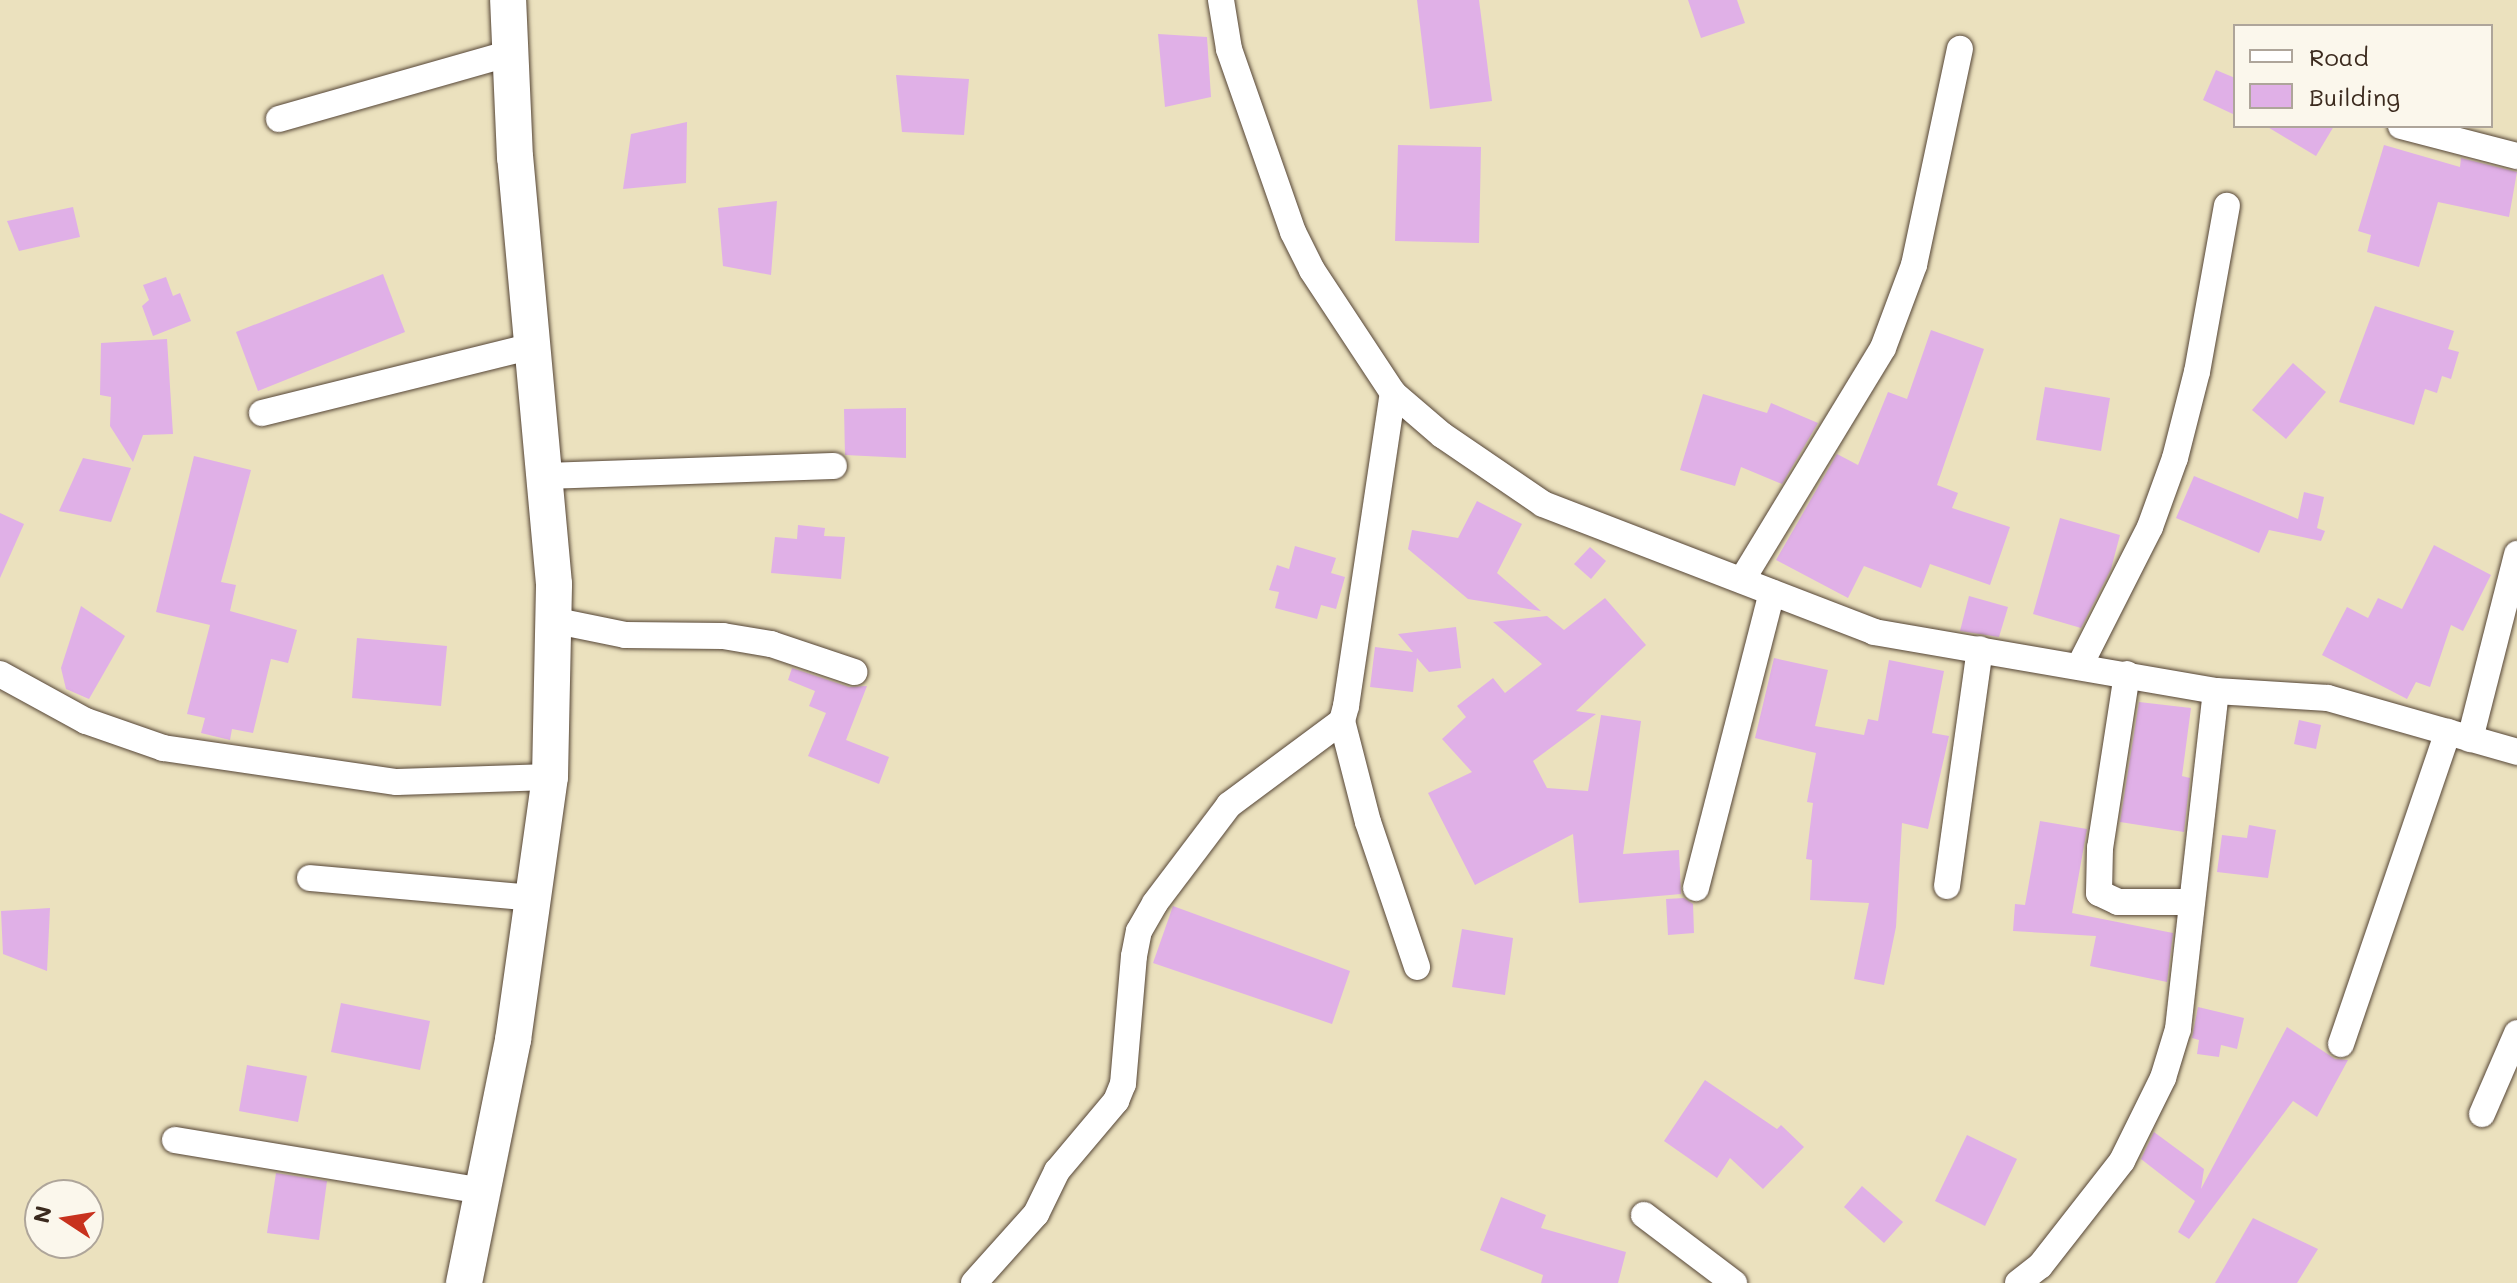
<!DOCTYPE html>
<style>
body{margin:0}
#map{position:relative;width:2517px;height:1283px;overflow:hidden;background:#ebe1be;font-family:Mali,sans-serif}
div>[style]{position:absolute}
.building>*{inset:0;background:#e0b0e7}
.roads{filter:drop-shadow(0 0 2px #554536) drop-shadow(0 0 2px #554536)}
.street>*{height:26px;margin:-13px;padding:0 13px;transform-origin:13px;border-radius:13px;background:#fff}
.secondary>*{height:36px;margin:-18px;padding:0 18px;transform-origin:18px;border-radius:18px;background:#fff}
span{translate:-50% -50%;white-space:nowrap;text-align:center;line-height:1.15;-webkit-text-stroke:8px #fbf7ec;paint-order:stroke}
.legend{position:absolute;left:2233px;top:24px;width:260px;height:104px;box-sizing:border-box;background:#fbf7ec;border:2px solid #aea59a;margin:0;padding:10px 14px;list-style:none;font-size:24px;color:#3b2a1e}
.legend li{display:flex;align-items:center;gap:16px;height:40px}
.legend b{width:40px;border:2px solid #aea59a}
.north{position:absolute;left:24px;top:1179px;width:80px;height:80px;box-sizing:border-box;background:#fbf7ec;border:2px solid #aea59a;border-radius:50%;rotate:282deg;font-size:22px;font-weight:700;line-height:32px;text-align:center;color:#3b2a1e}
.north::after{content:'';display:block;margin:auto;width:28px;height:36px;background:#c8321e;clip-path:polygon(50% 0,100% 100%,50% 72%,0 100%)}
</style>
<div id="map">
<div class="building">
<i style="clip-path:polygon(1417px 0,1479px 0,1492px 101px,1430px 109px)"></i>
<i style="clip-path:polygon(1688px 0,1737px 0,1745px 23px,1701px 38px)"></i>
<i style="clip-path:polygon(1158px 34px,1207px 37px,1211px 97px,1165px 107px)"></i>
<i style="clip-path:polygon(2216px 70px,2235px 78px,2235px 115px,2203px 100px)"></i>
<i style="clip-path:polygon(896px 75px,969px 79px,964px 135px,902px 132px)"></i>
<i style="clip-path:polygon(687px 122px,686px 183px,623px 189px,631px 134px)"></i>
<i style="clip-path:polygon(2266px 126px,2334px 126px,2316px 156px)"></i>
<i style="clip-path:polygon(1398px 145px,1481px 147px,1479px 243px,1395px 241px)"></i>
<i style="clip-path:polygon(2384px 145px,2460px 167px,2461px 158px,2517px 172px,2509px 217px,2438px 202px,2419px 267px,2367px 252px,2371px 235px,2358px 231px)"></i>
<i style="clip-path:polygon(777px 201px,771px 275px,723px 266px,718px 208px)"></i>
<i style="clip-path:polygon(73px 207px,80px 237px,19px 251px,7px 221px)"></i>
<i style="clip-path:polygon(383px 274px,405px 332px,258px 391px,236px 332px)"></i>
<i style="clip-path:polygon(166px 277px,173px 296px,180px 293px,191px 321px,153px 336px,142px 306px,149px 300px,143px 285px)"></i>
<i style="clip-path:polygon(2375px 306px,2454px 331px,2448px 349px,2459px 352px,2451px 379px,2442px 376px,2437px 393px,2425px 389px,2414px 425px,2339px 402px)"></i>
<i style="clip-path:polygon(1931px 330px,1984px 349px,1937px 485px,1958px 493px,1952px 508px,2010px 527px,1990px 585px,1930px 564px,1921px 588px,1864px 566px,1848px 598px,1776px 560px,1837px 454px,1858px 465px,1888px 392px,1907px 399px)"></i>
<i style="clip-path:polygon(167px 339px,173px 434px,143px 435px,133px 462px,110px 426px,111px 397px,100px 395px,101px 343px)"></i>
<i style="clip-path:polygon(2293px 363px,2326px 392px,2286px 439px,2252px 410px)"></i>
<i style="clip-path:polygon(2045px 387px,2110px 398px,2101px 451px,2036px 440px)"></i>
<i style="clip-path:polygon(1703px 394px,1767px 413px,1771px 403px,1818px 423px,1782px 484px,1741px 467px,1735px 486px,1680px 470px)"></i>
<i style="clip-path:polygon(906px 408px,906px 458px,845px 455px,844px 409px)"></i>
<i style="clip-path:polygon(194px 456px,251px 470px,221px 582px,236px 585px,230px 611px,297px 630px,288px 663px,271px 659px,253px 733px,232px 729px,230px 740px,201px 733px,205px 718px,187px 714px,210px 625px,156px 612px)"></i>
<i style="clip-path:polygon(83px 458px,131px 468px,111px 522px,59px 511px)"></i>
<i style="clip-path:polygon(2194px 476px,2298px 519px,2304px 492px,2324px 497px,2317px 528px,2325px 531px,2321px 541px,2269px 530px,2259px 553px,2176px 518px)"></i>
<i style="clip-path:polygon(1477px 501px,1522px 524px,1497px 573px,1541px 611px,1468px 599px,1408px 549px,1412px 530px,1458px 538px)"></i>
<i style="clip-path:polygon(0 513px,24px 524px,0 578px)"></i>
<i style="clip-path:polygon(2060px 518px,2120px 535px,2111px 569px,2081px 628px,2033px 614px)"></i>
<i style="clip-path:polygon(798px 525px,825px 528px,824px 536px,845px 537px,841px 579px,771px 573px,775px 537px,797px 539px)"></i>
<i style="clip-path:polygon(2434px 545px,2491px 575px,2463px 631px,2451px 625px,2430px 687px,2416px 682px,2407px 699px,2322px 655px,2347px 607px,2368px 618px,2378px 598px,2402px 609px)"></i>
<i style="clip-path:polygon(1295px 546px,1336px 558px,1331px 573px,1345px 577px,1336px 609px,1321px 605px,1317px 619px,1275px 608px,1279px 592px,1269px 590px,1277px 565px,1289px 569px)"></i>
<i style="clip-path:polygon(1590px 547px,1606px 561px,1591px 579px,1574px 564px)"></i>
<i style="clip-path:polygon(1969px 596px,2008px 607px,1999px 637px,1960px 631px)"></i>
<i style="clip-path:polygon(1605px 598px,1646px 645px,1576px 711px,1596px 714px,1533px 761px,1547px 788px,1588px 791px,1601px 715px,1641px 721px,1623px 854px,1679px 850px,1681px 894px,1579px 903px,1573px 834px,1475px 885px,1428px 793px,1472px 772px,1442px 739px,1466px 717px,1457px 706px,1493px 678px,1505px 693px,1542px 664px,1493px 622px,1547px 616px,1564px 630px)"></i>
<i style="clip-path:polygon(81px 606px,125px 636px,89px 699px,66px 689px,61px 668px)"></i>
<i style="clip-path:polygon(1456px 627px,1461px 668px,1429px 672px,1417px 658px,1413px 692px,1370px 687px,1375px 647px,1413px 652px,1398px 634px)"></i>
<i style="clip-path:polygon(357px 638px,447px 646px,441px 706px,352px 698px)"></i>
<i style="clip-path:polygon(1774px 658px,1828px 670px,1815px 726px,1864px 735px,1868px 719px,1878px 721px,1889px 660px,1944px 671px,1932px 733px,1949px 736px,1928px 829px,1902px 823px,1896px 927px,1884px 985px,1854px 979px,1869px 903px,1810px 900px,1812px 860px,1806px 859px,1813px 803px,1807px 802px,1816px 753px,1755px 738px)"></i>
<i style="clip-path:polygon(792px 668px,849px 687px,867px 686px,846px 740px,889px 757px,879px 784px,808px 756px,826px 713px,809px 706px,815px 691px,788px 680px)"></i>
<i style="clip-path:polygon(2139px 702px,2191px 708px,2182px 776px,2190px 778px,2184px 832px,2120px 822px)"></i>
<i style="clip-path:polygon(2299px 720px,2321px 725px,2316px 749px,2294px 744px)"></i>
<i style="clip-path:polygon(2040px 821px,2087px 829px,2072px 913px,2173px 933px,2167px 982px,2090px 966px,2096px 936px,2013px 931px,2015px 904px,2025px 905px)"></i>
<i style="clip-path:polygon(2249px 825px,2276px 830px,2268px 878px,2217px 872px,2222px 835px,2247px 838px)"></i>
<i style="clip-path:polygon(1684px 898px,1693px 904px,1694px 933px,1668px 935px,1666px 899px)"></i>
<i style="clip-path:polygon(1173px 906px,1350px 971px,1332px 1024px,1153px 963px)"></i>
<i style="clip-path:polygon(50px 908px,47px 971px,3px 954px,1px 911px)"></i>
<i style="clip-path:polygon(1462px 929px,1513px 938px,1505px 995px,1452px 987px)"></i>
<i style="clip-path:polygon(341px 1003px,430px 1021px,420px 1070px,331px 1052px)"></i>
<i style="clip-path:polygon(2198px 1007px,2244px 1018px,2237px 1049px,2221px 1045px,2219px 1057px,2197px 1054px,2199px 1040px,2192px 1038px)"></i>
<i style="clip-path:polygon(2287px 1027px,2335px 1059px,2348px 1060px,2317px 1117px,2293px 1101px,2189px 1239px,2178px 1232px,2195px 1201px,2141px 1159px,2154px 1132px,2204px 1169px,2201px 1189px)"></i>
<i style="clip-path:polygon(247px 1065px,307px 1076px,298px 1122px,239px 1111px)"></i>
<i style="clip-path:polygon(1705px 1080px,1777px 1129px,1781px 1125px,1804px 1147px,1763px 1189px,1730px 1158px,1717px 1178px,1664px 1141px)"></i>
<i style="clip-path:polygon(1967px 1135px,2017px 1159px,1985px 1226px,1935px 1201px)"></i>
<i style="clip-path:polygon(276px 1173px,327px 1181px,319px 1240px,267px 1233px)"></i>
<i style="clip-path:polygon(1862px 1186px,1903px 1222px,1884px 1243px,1844px 1207px)"></i>
<i style="clip-path:polygon(1501px 1197px,1546px 1215px,1541px 1228px,1626px 1252px,1618px 1283px,1541px 1283px,1543px 1275px,1480px 1250px)"></i>
<i style="clip-path:polygon(2253px 1218px,2318px 1249px,2297px 1283px,2215px 1283px)"></i>
</div>
<div class="roads">
<div class="street">
<i style="left:279px;top:119px;width:240px;rotate:-15.9deg"></i>
<i style="left:2401px;top:126px;width:120px;rotate:14.5deg"></i>
<i style="left:1393px;top:393px;width:65px;rotate:40.6deg"></i>
<i style="left:1442px;top:435px;width:122px;rotate:34.3deg"></i>
<i style="left:1543px;top:504px;width:355px;rotate:21.1deg"></i>
<i style="left:1874px;top:632px;width:347px;rotate:9.8deg"></i>
<i style="left:2216px;top:691px;width:112px;rotate:3.6deg"></i>
<i style="left:2328px;top:698px;width:197px;rotate:15.9deg"></i>
<i style="left:262px;top:413px;width:278px;rotate:-13.9deg"></i>
<i style="left:544px;top:476px;width:290px;rotate:-2deg"></i>
<i style="left:1742px;top:580px;width:271px;rotate:-58.7deg"></i>
<i style="left:1883px;top:348px;width:89px;rotate:-69.5deg"></i>
<i style="left:1914px;top:265px;width:221px;rotate:-78deg"></i>
<i style="left:552px;top:620px;width:75px;rotate:11.6deg"></i>
<i style="left:625px;top:635px;width:98px;rotate:0.6deg"></i>
<i style="left:723px;top:636px;width:49px;rotate:9.5deg"></i>
<i style="left:771px;top:644px;width:88px;rotate:18.6deg"></i>
<i style="left:2080px;top:665px;width:155px;rotate:-63.1deg"></i>
<i style="left:2150px;top:527px;width:73px;rotate:-70.1deg"></i>
<i style="left:2175px;top:458px;width:89px;rotate:-75.7deg"></i>
<i style="left:2197px;top:372px;width:169px;rotate:-79.8deg"></i>
<i style="left:0;top:674px;width:98px;rotate:28.7deg"></i>
<i style="left:86px;top:721px;width:82px;rotate:19.3deg"></i>
<i style="left:163px;top:748px;width:236px;rotate:8.3deg"></i>
<i style="left:397px;top:782px;width:153px;rotate:-1.9deg"></i>
<i style="left:2127px;top:674px;width:176px;rotate:98.8deg"></i>
<i style="left:2100px;top:848px;width:45px;rotate:91.3deg"></i>
<i style="left:2099px;top:893px;width:21px;rotate:25deg"></i>
<i style="left:2118px;top:902px;width:73px"></i>
<i style="left:1342px;top:721px;width:104px;rotate:75.6deg"></i>
<i style="left:1368px;top:822px;width:153px;rotate:71.3deg"></i>
<i style="left:2470px;top:739px;width:191px;rotate:-75.7deg"></i>
<i style="left:310px;top:878px;width:227px;rotate:5.1deg"></i>
<i style="left:1947px;top:886px;width:239px;rotate:-82.1deg"></i>
<i style="left:1696px;top:888px;width:305px;rotate:-75.6deg"></i>
<i style="left:2341px;top:1044px;width:330px;rotate:-71.1deg"></i>
<i style="left:2482px;top:1114px;width:88px;rotate:-66.6deg"></i>
<i style="left:175px;top:1140px;width:312px;rotate:9.4deg"></i>
<i style="left:1644px;top:1215px;width:113px;rotate:37.1deg"></i>
<i style="left:974px;top:1283px;width:93px;rotate:-48.1deg"></i>
<i style="left:1036px;top:1214px;width:48px;rotate:-64deg"></i>
<i style="left:1057px;top:1171px;width:92px;rotate:-49.9deg"></i>
<i style="left:1116px;top:1101px;width:18px;rotate:-68deg"></i>
<i style="left:1123px;top:1084px;width:128px;rotate:-85.1deg"></i>
<i style="left:1134px;top:956px;width:25px;rotate:-79deg"></i>
<i style="left:1139px;top:931px;width:32px;rotate:-60deg"></i>
<i style="left:1155px;top:903px;width:123px;rotate:-52.9deg"></i>
<i style="left:1229px;top:805px;width:141px;rotate:-36.6deg"></i>
<i style="left:1342px;top:721px;width:16px;rotate:-75deg"></i>
<i style="left:1346px;top:706px;width:317px;rotate:-81.5deg"></i>
<i style="left:1393px;top:393px;width:147px;rotate:-123.4deg"></i>
<i style="left:1312px;top:270px;width:42px;rotate:-116.6deg"></i>
<i style="left:1293px;top:232px;width:194px;rotate:-109.3deg"></i>
<i style="left:1229px;top:49px;width:50px;rotate:-99.3deg"></i>
<i style="left:2018px;top:1283px;width:28px;rotate:-38deg"></i>
<i style="left:2040px;top:1266px;width:133px;rotate:-52deg"></i>
<i style="left:2122px;top:1161px;width:93px;rotate:-63.7deg"></i>
<i style="left:2163px;top:1078px;width:51px;rotate:-73deg"></i>
<i style="left:2178px;top:1029px;width:340px;rotate:-83.6deg"></i>
</div>
<div class="secondary">
<i style="left:464px;top:1283px;width:248px;rotate:-78.6deg"></i>
<i style="left:513px;top:1040px;width:266px;rotate:-82deg"></i>
<i style="left:550px;top:777px;width:193px;rotate:-88.8deg"></i>
<i style="left:554px;top:584px;width:428px;rotate:-95.2deg"></i>
<i style="left:515px;top:158px;width:158px;rotate:-92.5deg"></i>
</div>
</div>
<ul class="legend">
<li><b style="height:10px;background:#fff"></b>Road</li>
<li><b style="height:22px;background:#e0b0e7"></b>Building</li>
</ul>
<div class="north">N</div>
</div>
